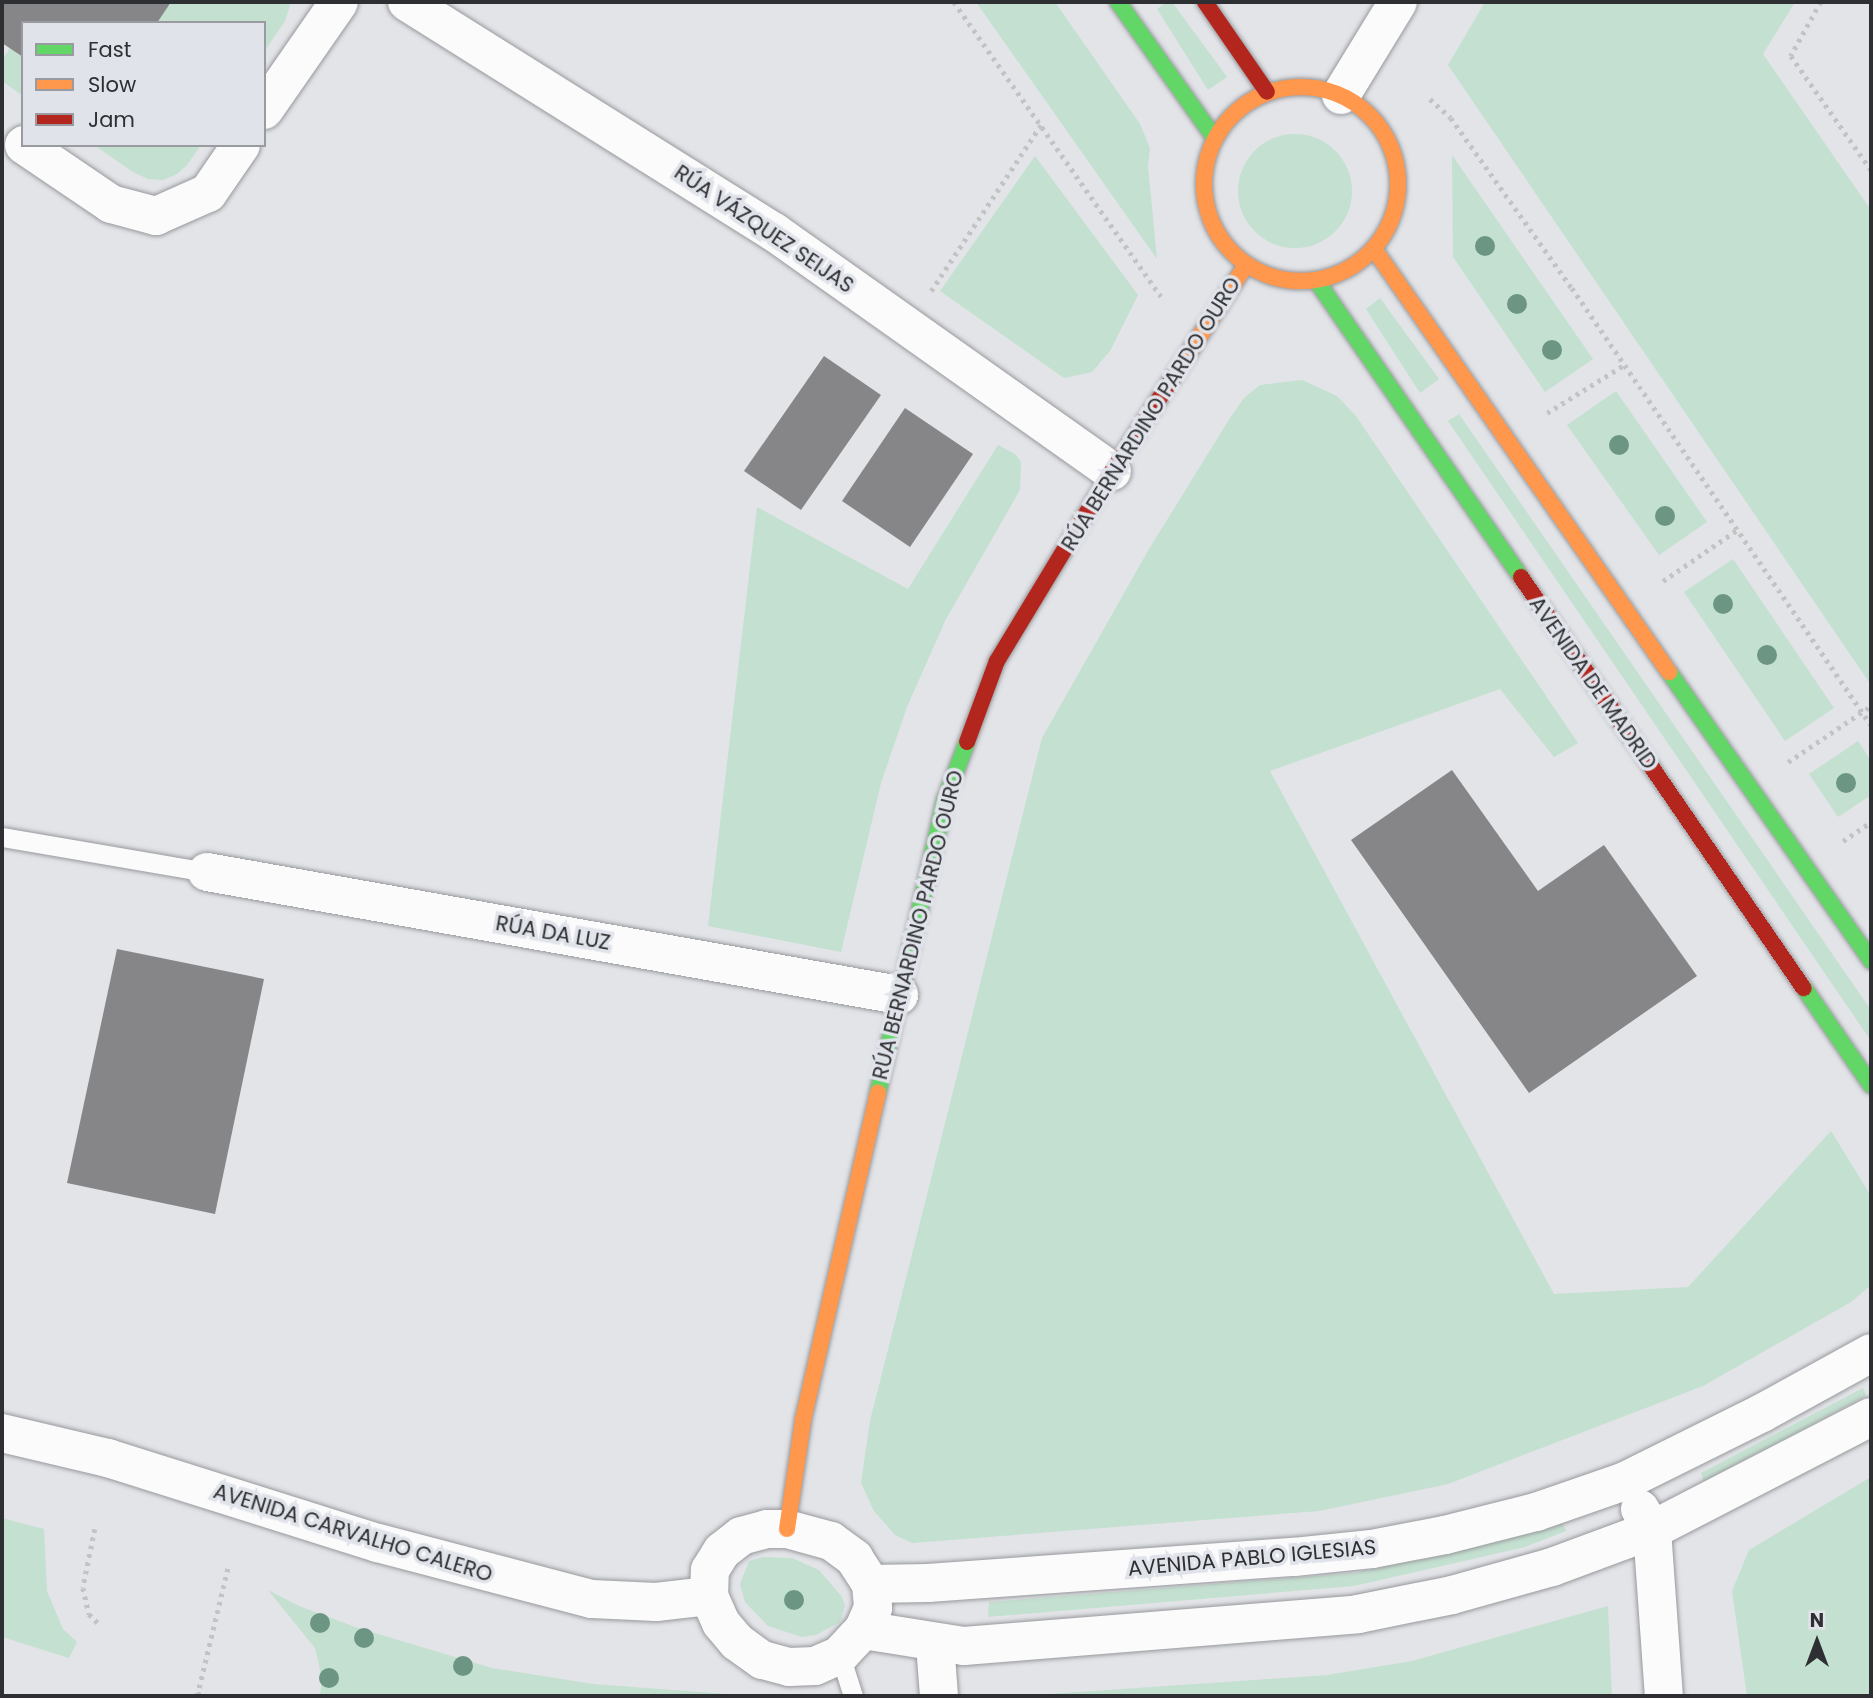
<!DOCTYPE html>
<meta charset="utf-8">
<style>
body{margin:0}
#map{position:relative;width:1873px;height:1698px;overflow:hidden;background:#e2e4e8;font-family:Poppins,sans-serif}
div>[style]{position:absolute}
.green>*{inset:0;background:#c4e0d0}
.round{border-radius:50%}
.building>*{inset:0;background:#868688}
.path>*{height:4.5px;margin-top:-2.25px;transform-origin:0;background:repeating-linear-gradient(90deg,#c3c3c4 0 3.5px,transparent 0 8.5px)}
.roads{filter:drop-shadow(0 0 2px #98999c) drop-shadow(0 0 2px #98999c)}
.lane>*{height:19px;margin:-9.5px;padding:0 9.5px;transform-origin:9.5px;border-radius:9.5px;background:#fbfbfc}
.street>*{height:38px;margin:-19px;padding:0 19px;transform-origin:19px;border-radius:19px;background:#fbfbfc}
.fast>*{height:16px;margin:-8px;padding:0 8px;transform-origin:8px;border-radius:8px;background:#63d668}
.slow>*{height:16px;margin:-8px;padding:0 8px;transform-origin:8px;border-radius:8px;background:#ff974d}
.slow>.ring{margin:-8px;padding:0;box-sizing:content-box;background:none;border:16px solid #ff974d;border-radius:50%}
.jam>*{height:16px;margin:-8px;padding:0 8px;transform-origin:8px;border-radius:8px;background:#b3261e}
.trees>*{width:20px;height:20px;margin:-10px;border-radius:50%;background:#6c9683}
span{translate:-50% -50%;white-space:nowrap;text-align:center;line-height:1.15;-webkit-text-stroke:7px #e0e3ea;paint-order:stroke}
.street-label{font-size:21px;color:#2e2f32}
.frame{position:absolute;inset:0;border:4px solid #2e2f32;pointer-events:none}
.legend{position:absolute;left:21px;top:21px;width:245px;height:126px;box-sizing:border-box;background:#e0e3ea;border:2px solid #999ba0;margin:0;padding:9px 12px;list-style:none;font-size:21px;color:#2e2f32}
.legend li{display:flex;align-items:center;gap:14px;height:35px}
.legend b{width:35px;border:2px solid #999ba0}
.north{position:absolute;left:1782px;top:1607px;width:70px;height:70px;-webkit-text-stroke:5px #e0e3ea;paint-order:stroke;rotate:0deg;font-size:19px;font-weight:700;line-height:28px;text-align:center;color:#2e2f32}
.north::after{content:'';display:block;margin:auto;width:24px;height:32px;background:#2e2f32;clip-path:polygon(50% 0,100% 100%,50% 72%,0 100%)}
</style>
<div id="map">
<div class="green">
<i style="clip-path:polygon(171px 2px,291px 2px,285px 21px,264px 52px,264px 23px,157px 23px)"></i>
<i style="clip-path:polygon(976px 2px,1055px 2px,1140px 124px,1150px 148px,1148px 166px,1157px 259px)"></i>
<i style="clip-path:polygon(1167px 2px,1172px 2px,1227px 77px,1208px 90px,1157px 9px)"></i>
<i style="clip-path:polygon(1485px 2px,1795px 2px,1763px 54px,1871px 210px,1871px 685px,1448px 65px)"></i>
<i style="clip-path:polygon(10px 48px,23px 57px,23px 96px,2px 81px,2px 60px)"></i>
<i class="round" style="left:1238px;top:134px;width:114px;height:114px"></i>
<i style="clip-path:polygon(94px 145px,201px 145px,187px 165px,177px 174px,163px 180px,148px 179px,133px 172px)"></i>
<i style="clip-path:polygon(1452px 155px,1593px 359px,1545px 392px,1453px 257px)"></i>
<i style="clip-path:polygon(1035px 156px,1138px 295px,1110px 351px,1092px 372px,1064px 378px,940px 291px)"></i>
<i style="clip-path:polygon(1380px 298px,1439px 379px,1420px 393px,1366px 309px)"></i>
<i style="clip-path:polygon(1302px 380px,1337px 396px,1356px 416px,1578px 743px,1554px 757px,1500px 689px,1270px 771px,1554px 1294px,1688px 1287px,1831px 1131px,1871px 1196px,1871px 1285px,1851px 1302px,1703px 1386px,1448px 1484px,1319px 1511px,912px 1543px,895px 1535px,874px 1511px,861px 1483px,870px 1421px,1042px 738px,1149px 549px,1230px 418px,1244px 398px,1260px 385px)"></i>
<i style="clip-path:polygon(1616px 391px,1707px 522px,1659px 555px,1567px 425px)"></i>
<i style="clip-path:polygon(1459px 414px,1871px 1010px,1871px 1041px,1448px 421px)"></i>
<i style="clip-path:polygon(998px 445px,1015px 454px,1021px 462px,1020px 490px,946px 619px,907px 707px,881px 783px,841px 952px,708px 926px,757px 507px,908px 589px)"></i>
<i style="clip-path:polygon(1733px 559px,1834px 708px,1785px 741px,1684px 592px)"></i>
<i style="clip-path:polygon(1858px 741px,1871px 761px,1871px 795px,1838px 817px,1809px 774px)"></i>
<i style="clip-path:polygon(1863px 1388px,1866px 1396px,1704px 1481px,1701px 1473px)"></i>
<i style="clip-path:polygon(1871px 1477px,1871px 1696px,1747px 1696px,1732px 1591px,1749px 1550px)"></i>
<i style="clip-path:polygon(2px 1518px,44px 1529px,47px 1591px,63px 1629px,77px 1642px,69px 1658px,2px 1637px)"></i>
<i style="clip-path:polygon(1562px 1522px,1566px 1531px,1525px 1547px,1354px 1586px,988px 1617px,989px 1602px,1354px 1573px,1444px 1555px)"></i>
<i style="clip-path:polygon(763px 1557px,792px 1558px,819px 1570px,842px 1597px,845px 1606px,840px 1622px,816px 1635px,802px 1637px,768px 1626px,745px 1602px,740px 1584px,749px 1561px)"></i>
<i style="clip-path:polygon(268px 1590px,299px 1606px,358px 1628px,492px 1668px,593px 1684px,753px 1696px,320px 1696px,322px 1678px,315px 1648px)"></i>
<i style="clip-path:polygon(1608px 1606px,1612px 1696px,1020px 1696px,1327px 1675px,1412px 1661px)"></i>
</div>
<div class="building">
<i style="clip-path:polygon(2px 2px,171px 2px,157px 23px,23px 23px,23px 57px,2px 43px)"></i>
<i style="clip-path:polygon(824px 356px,881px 395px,801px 510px,744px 471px)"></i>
<i style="clip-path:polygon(905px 408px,973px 454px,910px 547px,842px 501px)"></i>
<i style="clip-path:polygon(1452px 770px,1538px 891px,1604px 845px,1697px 976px,1529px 1093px,1351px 840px)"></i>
<i style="clip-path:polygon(117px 949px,264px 979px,215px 1214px,67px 1183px)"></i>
</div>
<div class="path">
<i style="left:954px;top:2px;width:360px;rotate:54.9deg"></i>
<i style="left:1821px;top:2px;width:62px;rotate:119.1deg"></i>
<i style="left:1791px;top:56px;width:139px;rotate:54.9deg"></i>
<i style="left:1430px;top:99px;width:28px;rotate:42deg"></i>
<i style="left:1451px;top:118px;width:209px;rotate:54.6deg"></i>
<i style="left:1572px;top:288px;width:529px;rotate:55.62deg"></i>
<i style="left:931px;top:291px;width:199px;rotate:-56.5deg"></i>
<i style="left:1547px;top:413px;width:91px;rotate:-31.9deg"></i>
<i style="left:1663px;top:581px;width:90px;rotate:-34.6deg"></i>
<i style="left:1788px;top:762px;width:100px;rotate:-34deg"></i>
<i style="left:1843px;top:841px;width:34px;rotate:-34deg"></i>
<i style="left:95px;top:1529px;width:60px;rotate:101.5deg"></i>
<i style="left:83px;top:1588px;width:27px;rotate:77deg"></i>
<i style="left:89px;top:1614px;width:13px;rotate:45deg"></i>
<i style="left:197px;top:1693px;width:7px;rotate:27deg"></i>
<i style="left:197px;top:1696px;width:133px;rotate:-76.5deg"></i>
</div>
<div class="roads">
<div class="lane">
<i style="left:2px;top:837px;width:208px;rotate:9.7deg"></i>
<i style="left:840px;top:1655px;width:43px;rotate:72.4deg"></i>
</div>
<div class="street">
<i style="left:407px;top:2px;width:433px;rotate:32.1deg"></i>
<i style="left:774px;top:232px;width:414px;rotate:35.3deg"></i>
<i style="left:1341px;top:95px;width:109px;rotate:-58.5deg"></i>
<i style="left:264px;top:110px;width:131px;rotate:-55.2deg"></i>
<i style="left:24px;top:145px;width:105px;rotate:34.1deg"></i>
<i style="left:111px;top:204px;width:47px;rotate:14.9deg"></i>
<i style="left:156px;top:216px;width:57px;rotate:-23.9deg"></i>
<i style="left:208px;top:193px;width:58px;rotate:-55.5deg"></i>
<i style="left:207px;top:872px;width:703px;rotate:10.08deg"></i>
<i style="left:2px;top:1433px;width:109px;rotate:13.3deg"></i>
<i style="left:108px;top:1458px;width:283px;rotate:17.5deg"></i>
<i style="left:378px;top:1543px;width:221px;rotate:14.7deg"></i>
<i style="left:592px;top:1599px;width:64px;rotate:2.7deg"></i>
<i style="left:656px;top:1602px;width:53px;rotate:-6.5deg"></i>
<i style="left:1640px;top:1509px;width:24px;rotate:60deg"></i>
<i style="left:1652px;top:1530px;width:166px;rotate:85.9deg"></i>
<i style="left:767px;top:1529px;width:20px"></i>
<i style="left:787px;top:1529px;width:46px;rotate:15.3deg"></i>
<i style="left:831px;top:1541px;width:29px;rotate:36deg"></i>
<i style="left:854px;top:1558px;width:31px;rotate:57deg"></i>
<i style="left:871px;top:1584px;width:24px;rotate:85deg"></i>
<i style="left:873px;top:1608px;width:24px;rotate:114deg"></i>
<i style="left:863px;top:1630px;width:34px;rotate:133deg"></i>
<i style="left:840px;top:1655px;width:27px;rotate:156deg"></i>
<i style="left:815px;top:1666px;width:26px;rotate:178deg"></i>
<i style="left:789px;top:1667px;width:28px;rotate:-165deg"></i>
<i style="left:762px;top:1660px;width:31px;rotate:-144deg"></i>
<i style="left:737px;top:1642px;width:25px;rotate:-130deg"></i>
<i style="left:721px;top:1623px;width:30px;rotate:-114deg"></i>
<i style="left:709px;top:1596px;width:26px;rotate:-88deg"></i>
<i style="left:710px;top:1570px;width:22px;rotate:-58deg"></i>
<i style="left:722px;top:1551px;width:24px;rotate:-38deg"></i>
<i style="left:741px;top:1536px;width:27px;rotate:-15deg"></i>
<i style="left:871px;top:1584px;width:57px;rotate:-1deg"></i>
<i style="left:928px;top:1583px;width:367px;rotate:-4.1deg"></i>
<i style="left:1294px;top:1557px;width:78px;rotate:-5.9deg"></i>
<i style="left:1372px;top:1549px;width:74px;rotate:-10.9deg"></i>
<i style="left:1445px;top:1535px;width:94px;rotate:-14.2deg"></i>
<i style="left:1536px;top:1512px;width:94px;rotate:-19.2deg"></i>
<i style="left:1625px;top:1481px;width:153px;rotate:-26.4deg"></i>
<i style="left:1762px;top:1413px;width:124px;rotate:-28.8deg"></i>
<i style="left:863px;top:1630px;width:102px;rotate:9deg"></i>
<i style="left:964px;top:1646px;width:395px;rotate:-4.6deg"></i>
<i style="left:1358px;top:1614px;width:96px;rotate:-11.4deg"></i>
<i style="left:1452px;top:1595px;width:104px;rotate:-15.6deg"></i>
<i style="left:1552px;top:1567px;width:107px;rotate:-20.3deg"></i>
<i style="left:1652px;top:1530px;width:246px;rotate:-27.3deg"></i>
<i style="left:935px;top:1644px;width:52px;rotate:85.6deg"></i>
</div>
<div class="fast">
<i style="left:1118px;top:2px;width:166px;rotate:54.6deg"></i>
<i style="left:1316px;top:280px;width:361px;rotate:55.4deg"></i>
<i style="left:1669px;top:672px;width:353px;rotate:55deg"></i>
<i style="left:1804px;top:988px;width:118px;rotate:55.4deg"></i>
<i style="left:878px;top:1092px;width:300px;rotate:-77.1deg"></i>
<i style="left:945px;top:800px;width:62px;rotate:-69.2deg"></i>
</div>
<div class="slow">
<i class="ring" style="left:1204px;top:87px;width:178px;height:178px"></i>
<i style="left:1374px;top:249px;width:516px;rotate:55.11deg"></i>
<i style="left:1176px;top:373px;width:129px;rotate:-57.1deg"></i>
<i style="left:787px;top:1529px;width:110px;rotate:-81.6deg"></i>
<i style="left:803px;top:1420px;width:336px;rotate:-77.1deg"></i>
</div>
<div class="jam">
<i style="left:1205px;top:2px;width:109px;rotate:55.4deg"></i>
<i style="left:1521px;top:577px;width:499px;rotate:55.5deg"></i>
<i style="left:967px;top:742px;width:86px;rotate:-69.7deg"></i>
<i style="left:997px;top:661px;width:222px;rotate:-58.8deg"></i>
<i style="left:1112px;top:471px;width:117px;rotate:-56.9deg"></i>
</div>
</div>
<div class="trees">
<i style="left:1485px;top:246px"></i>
<i style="left:1517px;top:304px"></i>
<i style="left:1552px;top:350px"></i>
<i style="left:1619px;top:445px"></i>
<i style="left:1665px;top:516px"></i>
<i style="left:1723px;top:604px"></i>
<i style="left:1767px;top:655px"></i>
<i style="left:1846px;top:783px"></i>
<i style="left:794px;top:1600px"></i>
<i style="left:320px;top:1623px"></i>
<i style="left:364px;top:1638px"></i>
<i style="left:463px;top:1666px"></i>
<i style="left:329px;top:1678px"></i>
</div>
<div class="street-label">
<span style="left:764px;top:229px;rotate:34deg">RÚA VÁZQUEZ SEIJAS</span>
<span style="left:1151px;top:414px;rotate:-58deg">RÚA BERNARDINO PARDO OURO</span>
<span style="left:1593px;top:683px;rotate:55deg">AVENIDA DE MADRID</span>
<span style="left:918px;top:925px;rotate:-76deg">RÚA BERNARDINO PARDO OURO</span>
<span style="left:553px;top:933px;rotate:10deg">RÚA DA LUZ</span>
<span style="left:353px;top:1533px;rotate:17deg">AVENIDA CARVALHO CALERO</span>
<span style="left:1252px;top:1558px;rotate:-5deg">AVENIDA PABLO IGLESIAS</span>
</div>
<div class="frame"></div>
<ul class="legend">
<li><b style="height:9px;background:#63d668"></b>Fast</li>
<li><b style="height:9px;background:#ff974d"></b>Slow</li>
<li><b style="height:9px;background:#b3261e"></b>Jam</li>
</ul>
<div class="north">N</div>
</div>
